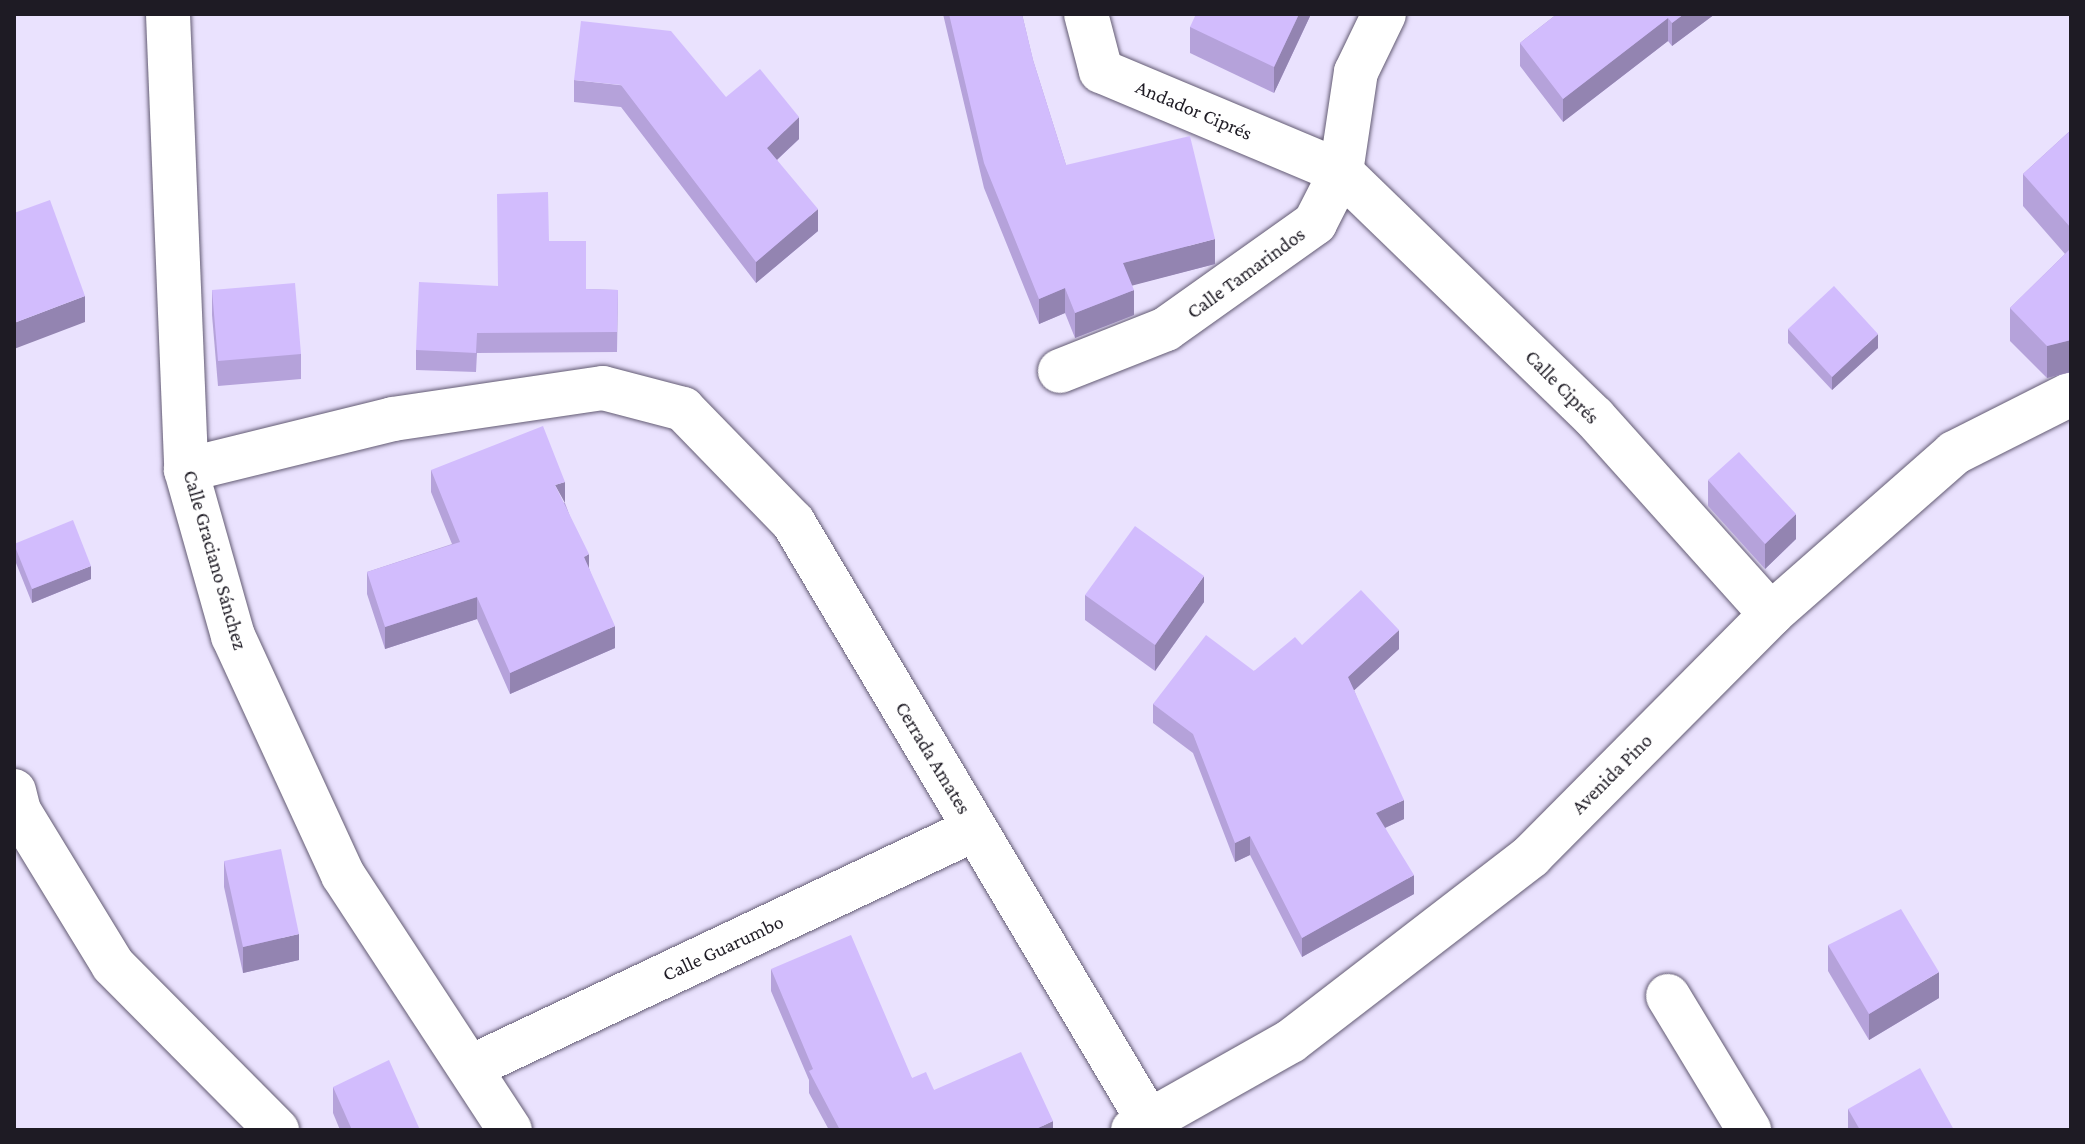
<!DOCTYPE html>
<meta charset="utf-8">
<style>
body{margin:0}
#map{position:relative;width:2085px;height:1144px;overflow:hidden;background:#eae2fe;font-family:"Crimson Pro",serif}
div>[style]{position:absolute}
.roads{filter:drop-shadow(0 0 2px #635b73) drop-shadow(0 0 2px #635b73)}
.minor>*{height:44px;margin:-22px;padding:0 22px;transform-origin:22px;border-radius:22px;background:#fff}
.wall>*{inset:0;background:#b5a2da}
.shaded-wall>*{inset:0;background:#9384b1}
.building>*{inset:0;background:#d2bcfd}
span{translate:-50% -50%;white-space:nowrap;text-align:center;line-height:1.15;-webkit-text-stroke:6px #fff;paint-order:stroke}
.street-label{font-size:20px;color:#1e1b24}
.frame{position:absolute;inset:0;border:16px solid #1e1b24;pointer-events:none}
</style>
<div id="map">
<div class="roads">
<div class="minor">
<i style="left:168px;top:14px;width:456px;rotate:87.7deg"></i>
<i style="left:186px;top:470px;width:173px;rotate:74.2deg"></i>
<i style="left:233px;top:636px;width:263px;rotate:65.3deg"></i>
<i style="left:343px;top:875px;width:305px;rotate:56.8deg"></i>
<i style="left:1086px;top:14px;width:59px;rotate:75.3deg"></i>
<i style="left:1101px;top:71px;width:260px;rotate:22.8deg"></i>
<i style="left:1341px;top:172px;width:352px;rotate:44.1deg"></i>
<i style="left:1594px;top:417px;width:265px;rotate:48.1deg"></i>
<i style="left:1060px;top:371px;width:114px;rotate:-21.6deg"></i>
<i style="left:1166px;top:329px;width:183px;rotate:-35.4deg"></i>
<i style="left:1315px;top:223px;width:57px;rotate:-63deg"></i>
<i style="left:1341px;top:172px;width:101px;rotate:-81.5deg"></i>
<i style="left:1356px;top:72px;width:64px;rotate:-64.2deg"></i>
<i style="left:186px;top:470px;width:213px;rotate:-13.8deg"></i>
<i style="left:393px;top:419px;width:212px;rotate:-8.4deg"></i>
<i style="left:603px;top:388px;width:83px;rotate:14.7deg"></i>
<i style="left:683px;top:409px;width:158px;rotate:45.8deg"></i>
<i style="left:793px;top:522px;width:707px;rotate:59.3deg"></i>
<i style="left:14px;top:791px;width:21px;rotate:76deg"></i>
<i style="left:19px;top:811px;width:180px;rotate:58.6deg"></i>
<i style="left:113px;top:965px;width:233px;rotate:45.2deg"></i>
<i style="left:1668px;top:996px;width:157px;rotate:58.8deg"></i>
<i style="left:471px;top:1067px;width:557px;rotate:-25.28deg"></i>
<i style="left:1133px;top:1130px;width:181px;rotate:-29.4deg"></i>
<i style="left:1291px;top:1041px;width:303px;rotate:-37.6deg"></i>
<i style="left:1531px;top:856px;width:341px;rotate:-45.2deg"></i>
<i style="left:1771px;top:614px;width:244px;rotate:-41.3deg"></i>
<i style="left:1954px;top:453px;width:131px;rotate:-26.8deg"></i>
</div>
</div>
<div class="wall">
<i style="clip-path:polygon(943px 14px,1022px 14px,1033px 60px,1066px 165px,1215px 264px,1132px 285px,1134px 315px,1075px 338px,1065px 313px,1039px 324px,984px 188px)"></i>
<i style="clip-path:polygon(1311px 14px,1274px 93px,1190px 53px,1190px 27px)"></i>
<i style="clip-path:polygon(1557px 14px,1715px 14px,1672px 46px,1668px 41px,1563px 122px,1520px 66px,1520px 43px)"></i>
<i style="clip-path:polygon(574px 80px,726px 97px,799px 139px,777px 160px,818px 231px,756px 283px,621px 107px,574px 102px)"></i>
<i style="clip-path:polygon(2071px 130px,2071px 372px,2047px 378px,2010px 341px,2010px 308px,2065px 254px,2023px 206px,2023px 174px)"></i>
<i style="clip-path:polygon(549px 241px,586px 289px,618px 290px,617px 352px,477px 353px,476px 372px,416px 370px,416px 350px,498px 286px)"></i>
<i style="clip-path:polygon(212px 290px,301px 354px,301px 379px,218px 386px,212px 315px)"></i>
<i style="clip-path:polygon(1788px 329px,1878px 348px,1832px 390px,1788px 343px)"></i>
<i style="clip-path:polygon(431px 470px,565px 503px,589px 568px,615px 648px,510px 694px,477px 619px,385px 649px,367px 594px,367px 572px,452px 544px,431px 492px)"></i>
<i style="clip-path:polygon(1708px 480px,1796px 539px,1765px 569px,1708px 506px)"></i>
<i style="clip-path:polygon(14px 544px,91px 579px,32px 603px,14px 558px)"></i>
<i style="clip-path:polygon(1085px 595px,1204px 602px,1155px 671px,1085px 620px)"></i>
<i style="clip-path:polygon(1302px 645px,1399px 649px,1354px 690px,1404px 819px,1385px 828px,1414px 894px,1302px 957px,1250px 855px,1235px 862px,1193px 753px,1153px 723px,1153px 704px,1254px 671px)"></i>
<i style="clip-path:polygon(224px 861px,299px 960px,243px 973px,224px 887px)"></i>
<i style="clip-path:polygon(1828px 945px,1939px 998px,1869px 1040px,1828px 971px)"></i>
<i style="clip-path:polygon(771px 969px,912px 1078px,934px 1090px,1053px 1130px,829px 1130px,809px 1093px,809px 1080px,771px 991px)"></i>
<i style="clip-path:polygon(333px 1087px,420px 1130px,340px 1130px,333px 1113px)"></i>
<i style="clip-path:polygon(1848px 1109px,1954px 1130px,1848px 1130px)"></i>
</div>
<div class="shaded-wall">
<i style="clip-path:polygon(1299px 14px,1311px 14px,1274px 93px,1274px 67px)"></i>
<i style="clip-path:polygon(1684px 14px,1715px 14px,1672px 46px,1672px 23px)"></i>
<i style="clip-path:polygon(1668px 18px,1668px 41px,1563px 122px,1563px 99px)"></i>
<i style="clip-path:polygon(799px 117px,799px 139px,767px 169px,767px 148px)"></i>
<i style="clip-path:polygon(818px 209px,818px 231px,756px 283px,756px 262px)"></i>
<i style="clip-path:polygon(1215px 239px,1215px 264px,1123px 288px,1123px 263px)"></i>
<i style="clip-path:polygon(1065px 288px,1065px 313px,1039px 324px,1039px 299px)"></i>
<i style="clip-path:polygon(1134px 290px,1134px 315px,1075px 338px,1075px 313px)"></i>
<i style="clip-path:polygon(85px 296px,85px 322px,14px 349px,14px 323px)"></i>
<i style="clip-path:polygon(1878px 334px,1878px 348px,1832px 390px,1832px 377px)"></i>
<i style="clip-path:polygon(2071px 340px,2071px 372px,2047px 378px,2047px 346px)"></i>
<i style="clip-path:polygon(565px 482px,565px 503px,555px 485px)"></i>
<i style="clip-path:polygon(1796px 514px,1796px 539px,1765px 569px,1765px 544px)"></i>
<i style="clip-path:polygon(589px 554px,589px 576px,584px 557px)"></i>
<i style="clip-path:polygon(91px 566px,91px 579px,32px 603px,32px 589px)"></i>
<i style="clip-path:polygon(1204px 576px,1204px 602px,1155px 671px,1155px 645px)"></i>
<i style="clip-path:polygon(477px 597px,477px 619px,385px 649px,385px 627px)"></i>
<i style="clip-path:polygon(615px 626px,615px 648px,510px 694px,510px 673px)"></i>
<i style="clip-path:polygon(1399px 630px,1399px 649px,1348px 696px,1348px 677px)"></i>
<i style="clip-path:polygon(1404px 800px,1404px 819px,1376px 832px,1376px 813px)"></i>
<i style="clip-path:polygon(1250px 836px,1250px 855px,1235px 862px,1235px 843px)"></i>
<i style="clip-path:polygon(1414px 875px,1414px 894px,1302px 957px,1302px 938px)"></i>
<i style="clip-path:polygon(299px 934px,299px 960px,243px 973px,243px 947px)"></i>
<i style="clip-path:polygon(1939px 972px,1939px 998px,1869px 1040px,1869px 1014px)"></i>
<i style="clip-path:polygon(1053px 1121px,1053px 1130px,1034px 1130px)"></i>
</div>
<div class="building">
<i style="clip-path:polygon(949px 14px,1022px 14px,1033px 60px,1066px 165px,1190px 136px,1215px 239px,1123px 263px,1134px 290px,1075px 313px,1065px 288px,1039px 299px,984px 163px)"></i>
<i style="clip-path:polygon(1196px 14px,1299px 14px,1274px 67px,1190px 27px)"></i>
<i style="clip-path:polygon(1557px 14px,1684px 14px,1672px 23px,1668px 18px,1563px 99px,1520px 43px)"></i>
<i style="clip-path:polygon(581px 21px,671px 31px,726px 97px,760px 69px,799px 117px,767px 148px,818px 209px,756px 262px,621px 85px,574px 80px)"></i>
<i style="clip-path:polygon(2071px 130px,2071px 228px,2023px 174px)"></i>
<i style="clip-path:polygon(548px 192px,549px 241px,586px 241px,586px 289px,618px 290px,617px 332px,477px 333px,476px 353px,416px 350px,419px 282px,498px 286px,497px 194px)"></i>
<i style="clip-path:polygon(50px 200px,85px 296px,14px 323px,14px 213px)"></i>
<i style="clip-path:polygon(2071px 248px,2071px 340px,2047px 346px,2010px 308px)"></i>
<i style="clip-path:polygon(295px 283px,301px 354px,218px 361px,212px 290px)"></i>
<i style="clip-path:polygon(1834px 286px,1878px 334px,1832px 377px,1788px 329px)"></i>
<i style="clip-path:polygon(543px 426px,565px 482px,555px 485px,589px 554px,584px 557px,615px 626px,510px 673px,477px 597px,385px 627px,367px 572px,460px 542px,431px 470px)"></i>
<i style="clip-path:polygon(1739px 452px,1796px 514px,1765px 544px,1708px 480px)"></i>
<i style="clip-path:polygon(73px 520px,91px 566px,32px 589px,14px 544px)"></i>
<i style="clip-path:polygon(1135px 526px,1204px 576px,1155px 645px,1085px 595px)"></i>
<i style="clip-path:polygon(1361px 590px,1399px 630px,1348px 677px,1404px 800px,1376px 813px,1414px 875px,1302px 938px,1250px 836px,1235px 843px,1193px 734px,1153px 704px,1206px 635px,1254px 671px,1295px 637px,1302px 645px)"></i>
<i style="clip-path:polygon(281px 849px,299px 934px,243px 947px,224px 861px)"></i>
<i style="clip-path:polygon(1901px 909px,1939px 972px,1869px 1014px,1828px 945px)"></i>
<i style="clip-path:polygon(851px 935px,912px 1078px,926px 1072px,934px 1090px,1021px 1052px,1053px 1121px,1034px 1130px,840px 1130px,809px 1071px,813px 1069px,771px 969px)"></i>
<i style="clip-path:polygon(389px 1060px,420px 1130px,352px 1130px,333px 1087px)"></i>
<i style="clip-path:polygon(1920px 1068px,1954px 1130px,1860px 1130px,1848px 1109px)"></i>
</div>
<div class="street-label">
<span style="left:1194px;top:110px;rotate:23deg">Andador Ciprés</span>
<span style="left:1246px;top:273px;rotate:-36deg">Calle Tamarindos</span>
<span style="left:1562px;top:387px;rotate:45deg">Calle Ciprés</span>
<span style="left:215px;top:560px;rotate:74deg">Calle Graciano Sánchez</span>
<span style="left:933px;top:758px;rotate:59deg">Cerrada Amates</span>
<span style="left:1612px;top:774px;rotate:-45deg">Avenida Pino</span>
<span style="left:723px;top:948px;rotate:-25deg">Calle Guarumbo</span>
</div>
<div class="frame"></div>
</div>
